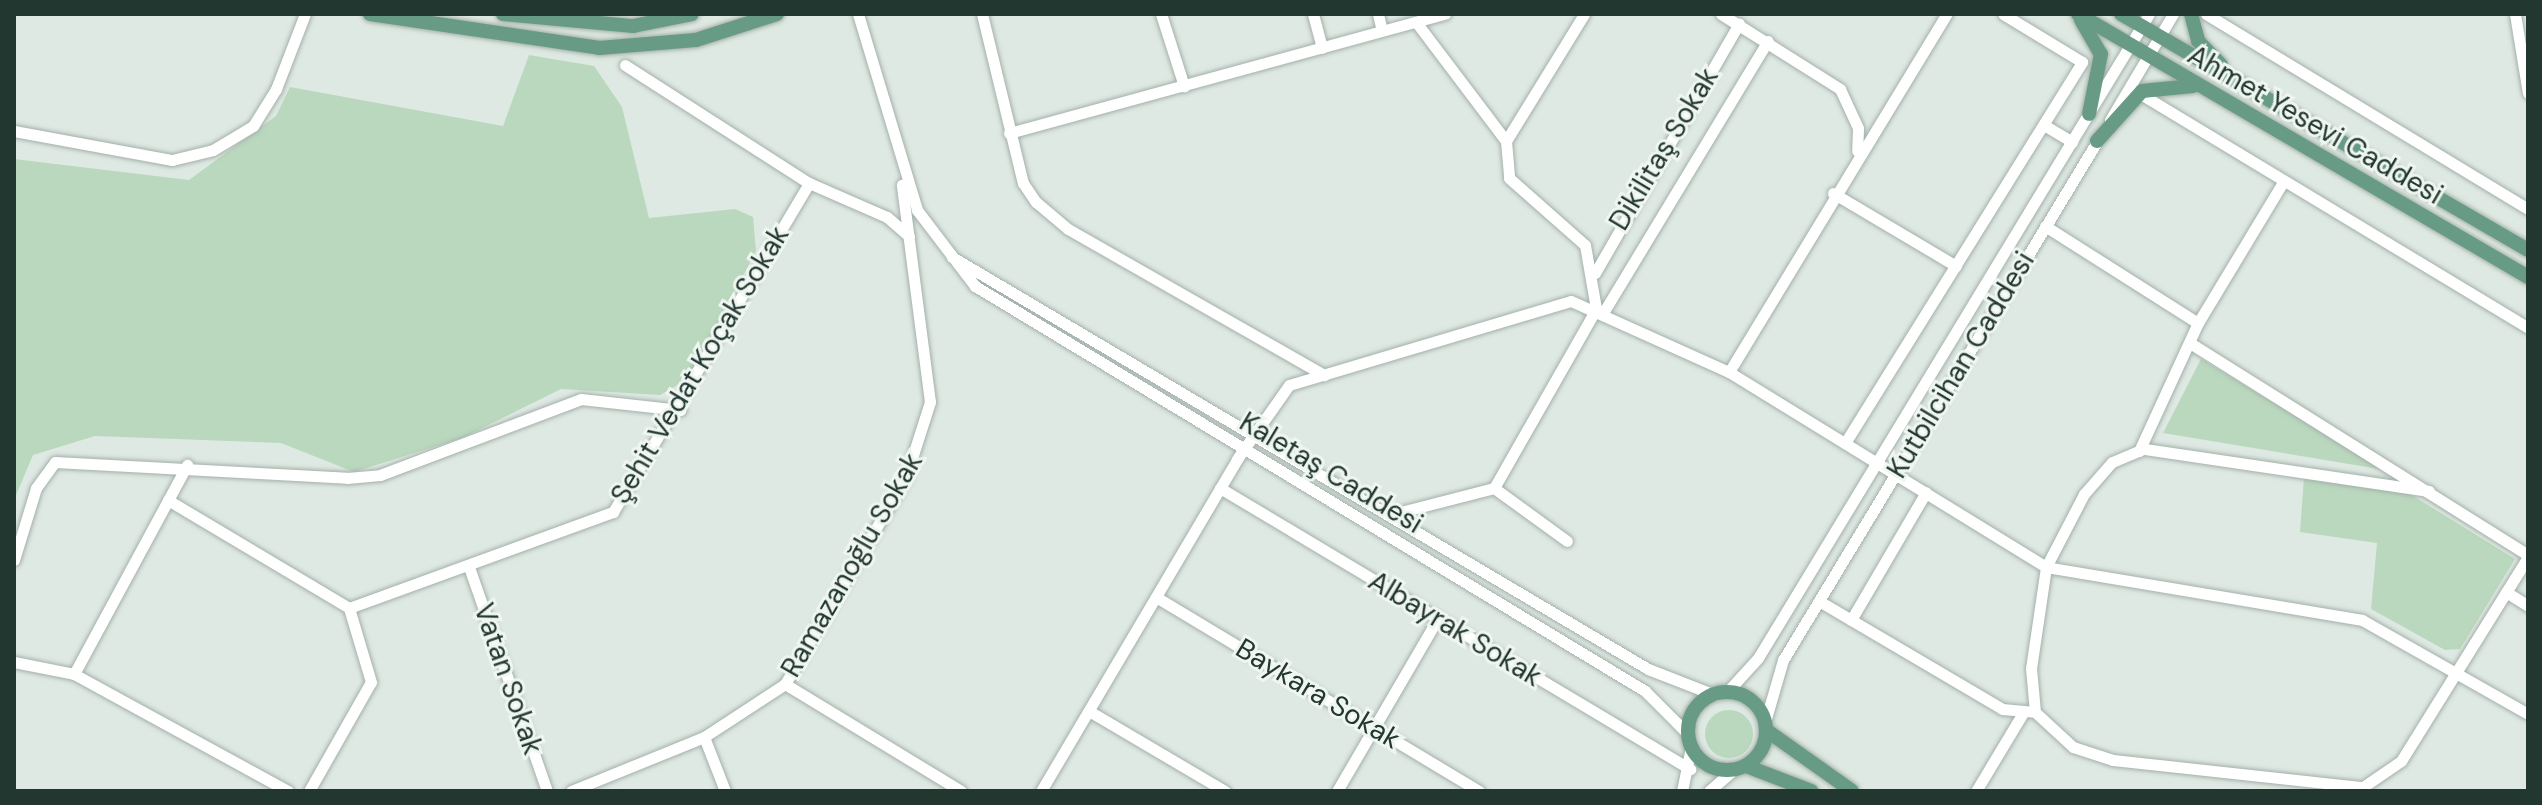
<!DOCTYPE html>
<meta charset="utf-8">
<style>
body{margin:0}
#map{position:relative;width:2542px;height:805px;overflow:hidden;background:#dfe9e3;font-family:"DM Sans",sans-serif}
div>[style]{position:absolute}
.green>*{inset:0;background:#bad8be}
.round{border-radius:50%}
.roads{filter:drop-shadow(0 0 2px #a3b0a9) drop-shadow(0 0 2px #a3b0a9)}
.minor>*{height:11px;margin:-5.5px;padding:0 5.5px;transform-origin:5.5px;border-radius:5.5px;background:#fff}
.major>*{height:14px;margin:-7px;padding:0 7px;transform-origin:7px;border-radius:7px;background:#689b86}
.major>.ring{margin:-7px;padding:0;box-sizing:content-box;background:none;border:14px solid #689b86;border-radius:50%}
span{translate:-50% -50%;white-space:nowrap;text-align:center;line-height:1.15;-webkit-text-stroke:6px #eff6f2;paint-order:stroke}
.street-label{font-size:28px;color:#22372f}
.frame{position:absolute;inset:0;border:16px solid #22372f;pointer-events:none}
</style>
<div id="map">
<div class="green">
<i style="clip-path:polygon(529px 55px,594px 66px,622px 107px,649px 218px,735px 209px,753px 217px,756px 251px,688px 379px,660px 395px,561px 389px,462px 438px,354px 472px,281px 443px,95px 436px,33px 455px,14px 500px,14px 159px,189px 180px,276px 116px,290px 87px,503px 126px)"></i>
<i style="clip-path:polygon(2201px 359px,2385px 470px,2163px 433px)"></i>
<i style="clip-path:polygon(2304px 477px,2410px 494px,2515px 559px,2460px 649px,2445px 650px,2371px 609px,2377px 543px,2300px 532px)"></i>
<i class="round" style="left:1705px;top:710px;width:48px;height:48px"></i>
</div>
<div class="roads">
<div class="minor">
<i style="left:858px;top:14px;width:205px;rotate:73.2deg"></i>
<i style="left:917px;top:210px;width:96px;rotate:52.7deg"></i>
<i style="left:975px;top:286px;width:783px;rotate:31.15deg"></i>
<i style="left:1645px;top:691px;width:61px;rotate:45deg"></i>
<i style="left:982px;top:14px;width:174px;rotate:76.4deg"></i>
<i style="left:1023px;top:183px;width:23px;rotate:56deg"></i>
<i style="left:1036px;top:202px;width:42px;rotate:40.2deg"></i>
<i style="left:1068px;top:229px;width:295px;rotate:29.7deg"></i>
<i style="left:1161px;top:14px;width:76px;rotate:72.3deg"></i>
<i style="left:1313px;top:14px;width:35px;rotate:75deg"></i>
<i style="left:1378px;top:14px;width:17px;rotate:77deg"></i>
<i style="left:1721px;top:14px;width:141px;rotate:32.2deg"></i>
<i style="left:1840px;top:89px;width:43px;rotate:65.2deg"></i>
<i style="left:1858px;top:128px;width:23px;rotate:92deg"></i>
<i style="left:2206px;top:14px;width:376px;rotate:31.2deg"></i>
<i style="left:2515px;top:14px;width:80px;rotate:80.7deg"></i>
<i style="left:1416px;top:22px;width:149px;rotate:52.9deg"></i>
<i style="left:1506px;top:141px;width:37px;rotate:85deg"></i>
<i style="left:1509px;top:178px;width:101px;rotate:41.4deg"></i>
<i style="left:1585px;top:245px;width:65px;rotate:80.2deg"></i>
<i style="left:625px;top:65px;width:219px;rotate:32.7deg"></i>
<i style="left:809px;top:183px;width:85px;rotate:23.6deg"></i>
<i style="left:887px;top:217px;width:29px;rotate:41deg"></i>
<i style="left:2139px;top:93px;width:454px;rotate:31.1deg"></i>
<i style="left:2110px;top:120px;width:123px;rotate:-59.3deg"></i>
<i style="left:2044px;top:125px;width:33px;rotate:31deg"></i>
<i style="left:14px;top:131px;width:161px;rotate:10.4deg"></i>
<i style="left:172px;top:160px;width:42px;rotate:-13.7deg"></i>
<i style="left:213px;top:150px;width:47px;rotate:-31deg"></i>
<i style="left:253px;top:126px;width:44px;rotate:-58.1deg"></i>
<i style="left:276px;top:89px;width:80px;rotate:-68.9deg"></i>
<i style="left:1009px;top:133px;width:452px;rotate:-15.3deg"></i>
<i style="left:1506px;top:141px;width:149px;rotate:-58.4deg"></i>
<i style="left:1833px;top:193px;width:143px;rotate:30.7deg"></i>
<i style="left:2045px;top:226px;width:181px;rotate:32.4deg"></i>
<i style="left:952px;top:257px;width:809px;rotate:30.62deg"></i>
<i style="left:1648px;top:669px;width:72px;rotate:21.2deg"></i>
<i style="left:1595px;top:273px;width:288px;rotate:-60deg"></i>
<i style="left:1603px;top:313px;width:318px;rotate:-58.8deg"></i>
<i style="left:2190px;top:343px;width:399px;rotate:32.1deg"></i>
<i style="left:1729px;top:372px;width:419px;rotate:-58.7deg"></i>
<i style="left:1845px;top:443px;width:449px;rotate:-58.1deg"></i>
<i style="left:2082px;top:62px;width:92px;rotate:-148.7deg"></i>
<i style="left:2139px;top:451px;width:141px;rotate:-65.3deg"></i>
<i style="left:2198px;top:323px;width:165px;rotate:-58.9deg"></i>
<i style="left:1220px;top:488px;width:548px;rotate:30.87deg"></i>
<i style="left:1494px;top:488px;width:206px;rotate:-60.3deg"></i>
<i style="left:2429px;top:491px;width:289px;rotate:-171.6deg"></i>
<i style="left:2143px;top:449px;width:34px;rotate:157deg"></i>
<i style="left:2112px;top:462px;width:43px;rotate:131.2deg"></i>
<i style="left:2084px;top:494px;width:82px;rotate:117.5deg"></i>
<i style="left:2046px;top:567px;width:102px;rotate:98.4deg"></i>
<i style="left:2031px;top:668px;width:44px;rotate:84.8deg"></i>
<i style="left:2035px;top:712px;width:52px;rotate:42.6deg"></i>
<i style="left:2073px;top:747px;width:42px;rotate:18deg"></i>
<i style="left:2113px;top:760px;width:251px;rotate:6.2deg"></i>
<i style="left:2363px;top:787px;width:46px;rotate:-34.4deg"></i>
<i style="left:2401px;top:761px;width:240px;rotate:-58.1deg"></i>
<i style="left:168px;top:500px;width:211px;rotate:30.8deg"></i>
<i style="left:1389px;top:515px;width:108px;rotate:-14.4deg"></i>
<i style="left:1494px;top:488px;width:90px;rotate:36deg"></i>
<i style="left:14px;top:560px;width:75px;rotate:-73deg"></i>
<i style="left:36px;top:488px;width:32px;rotate:-54deg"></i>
<i style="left:55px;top:462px;width:292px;rotate:3.1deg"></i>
<i style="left:347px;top:478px;width:33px;rotate:-5deg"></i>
<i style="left:380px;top:475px;width:215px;rotate:-20.7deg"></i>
<i style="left:581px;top:399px;width:100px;rotate:6.3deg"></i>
<i style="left:469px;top:567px;width:237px;rotate:70.8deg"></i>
<i style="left:2506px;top:592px;width:26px;rotate:32deg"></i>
<i style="left:1156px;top:597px;width:377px;rotate:31deg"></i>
<i style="left:1819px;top:601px;width:212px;rotate:30.5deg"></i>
<i style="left:2002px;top:709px;width:33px;rotate:5deg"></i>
<i style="left:349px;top:608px;width:281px;rotate:-20deg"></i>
<i style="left:613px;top:512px;width:383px;rotate:-59.2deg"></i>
<i style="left:1851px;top:620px;width:148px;rotate:-59.6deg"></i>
<i style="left:14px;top:662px;width:61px;rotate:11.3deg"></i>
<i style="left:74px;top:674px;width:244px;rotate:28.7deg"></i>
<i style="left:74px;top:674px;width:238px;rotate:-61.6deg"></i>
<i style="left:785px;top:684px;width:206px;rotate:31.3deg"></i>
<i style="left:1727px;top:692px;width:46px;rotate:-47.6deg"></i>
<i style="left:1758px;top:658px;width:753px;rotate:-58.74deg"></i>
<i style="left:1089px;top:711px;width:158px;rotate:30.5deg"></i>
<i style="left:1765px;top:722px;width:65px;rotate:-73.8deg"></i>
<i style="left:1783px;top:660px;width:614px;rotate:-58.8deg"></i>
<i style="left:704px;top:737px;width:58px;rotate:68.7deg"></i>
<i style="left:309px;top:791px;width:125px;rotate:-60.4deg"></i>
<i style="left:371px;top:682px;width:77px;rotate:-106.6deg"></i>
<i style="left:571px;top:791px;width:144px;rotate:-22.1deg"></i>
<i style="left:704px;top:737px;width:97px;rotate:-33.2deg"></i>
<i style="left:785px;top:684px;width:240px;rotate:-59.7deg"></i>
<i style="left:906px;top:477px;width:79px;rotate:-72.3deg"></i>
<i style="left:930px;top:402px;width:219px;rotate:-97.4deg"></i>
<i style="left:1041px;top:791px;width:386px;rotate:-59.4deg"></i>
<i style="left:1237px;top:459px;width:90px;rotate:-54.9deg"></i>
<i style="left:1289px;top:385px;width:294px;rotate:-16.6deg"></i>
<i style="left:1571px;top:301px;width:173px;rotate:24.2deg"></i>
<i style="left:1729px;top:372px;width:372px;rotate:31.6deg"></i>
<i style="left:2046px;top:567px;width:320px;rotate:9.5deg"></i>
<i style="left:2362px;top:620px;width:191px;rotate:29.5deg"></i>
<i style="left:1337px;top:791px;width:200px;rotate:-59.7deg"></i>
<i style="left:1682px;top:791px;width:45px;rotate:-78.4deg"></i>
<i style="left:1709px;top:791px;width:32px;rotate:-41deg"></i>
<i style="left:1976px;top:791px;width:93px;rotate:-59deg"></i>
</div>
<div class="major">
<i style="left:370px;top:14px;width:232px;rotate:8.4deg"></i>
<i style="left:599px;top:48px;width:97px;rotate:-4.7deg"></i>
<i style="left:696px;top:40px;width:85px;rotate:-17.8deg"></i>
<i style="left:503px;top:14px;width:131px;rotate:5.3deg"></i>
<i style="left:633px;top:26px;width:60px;rotate:-11.5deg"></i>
<i style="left:2078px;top:14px;width:521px;rotate:30.3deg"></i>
<i style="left:2121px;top:14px;width:470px;rotate:30.1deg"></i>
<i style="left:2191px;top:14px;width:28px;rotate:75deg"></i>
<i style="left:2198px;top:41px;width:33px;rotate:46deg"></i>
<i style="left:2081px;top:20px;width:39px;rotate:60deg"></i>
<i style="left:2101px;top:54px;width:61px;rotate:101.3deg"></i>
<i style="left:2097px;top:141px;width:67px;rotate:-48deg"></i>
<i style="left:2142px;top:91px;width:51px;rotate:-5.6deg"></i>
<i class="ring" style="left:1688px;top:692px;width:64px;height:64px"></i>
<i style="left:1766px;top:730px;width:105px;rotate:35.3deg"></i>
<i style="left:1746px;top:766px;width:70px;rotate:21deg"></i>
</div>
</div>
<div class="street-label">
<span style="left:2315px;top:125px;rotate:30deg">Ahmet Yesevi Caddesi</span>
<span style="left:1664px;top:149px;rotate:-59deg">Dikilitaş Sokak</span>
<span style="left:700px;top:365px;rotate:-59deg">Şehit Vedat Koçak Sokak</span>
<span style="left:1961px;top:365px;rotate:-59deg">Kutbilcihan Caddesi</span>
<span style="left:1331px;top:473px;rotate:31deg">Kaletaş Caddesi</span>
<span style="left:852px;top:565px;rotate:-60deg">Ramazanoğlu Sokak</span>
<span style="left:1455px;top:629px;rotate:31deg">Albayrak Sokak</span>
<span style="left:508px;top:679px;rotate:71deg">Vatan Sokak</span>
<span style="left:1318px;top:694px;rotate:31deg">Baykara Sokak</span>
</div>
<div class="frame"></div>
</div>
